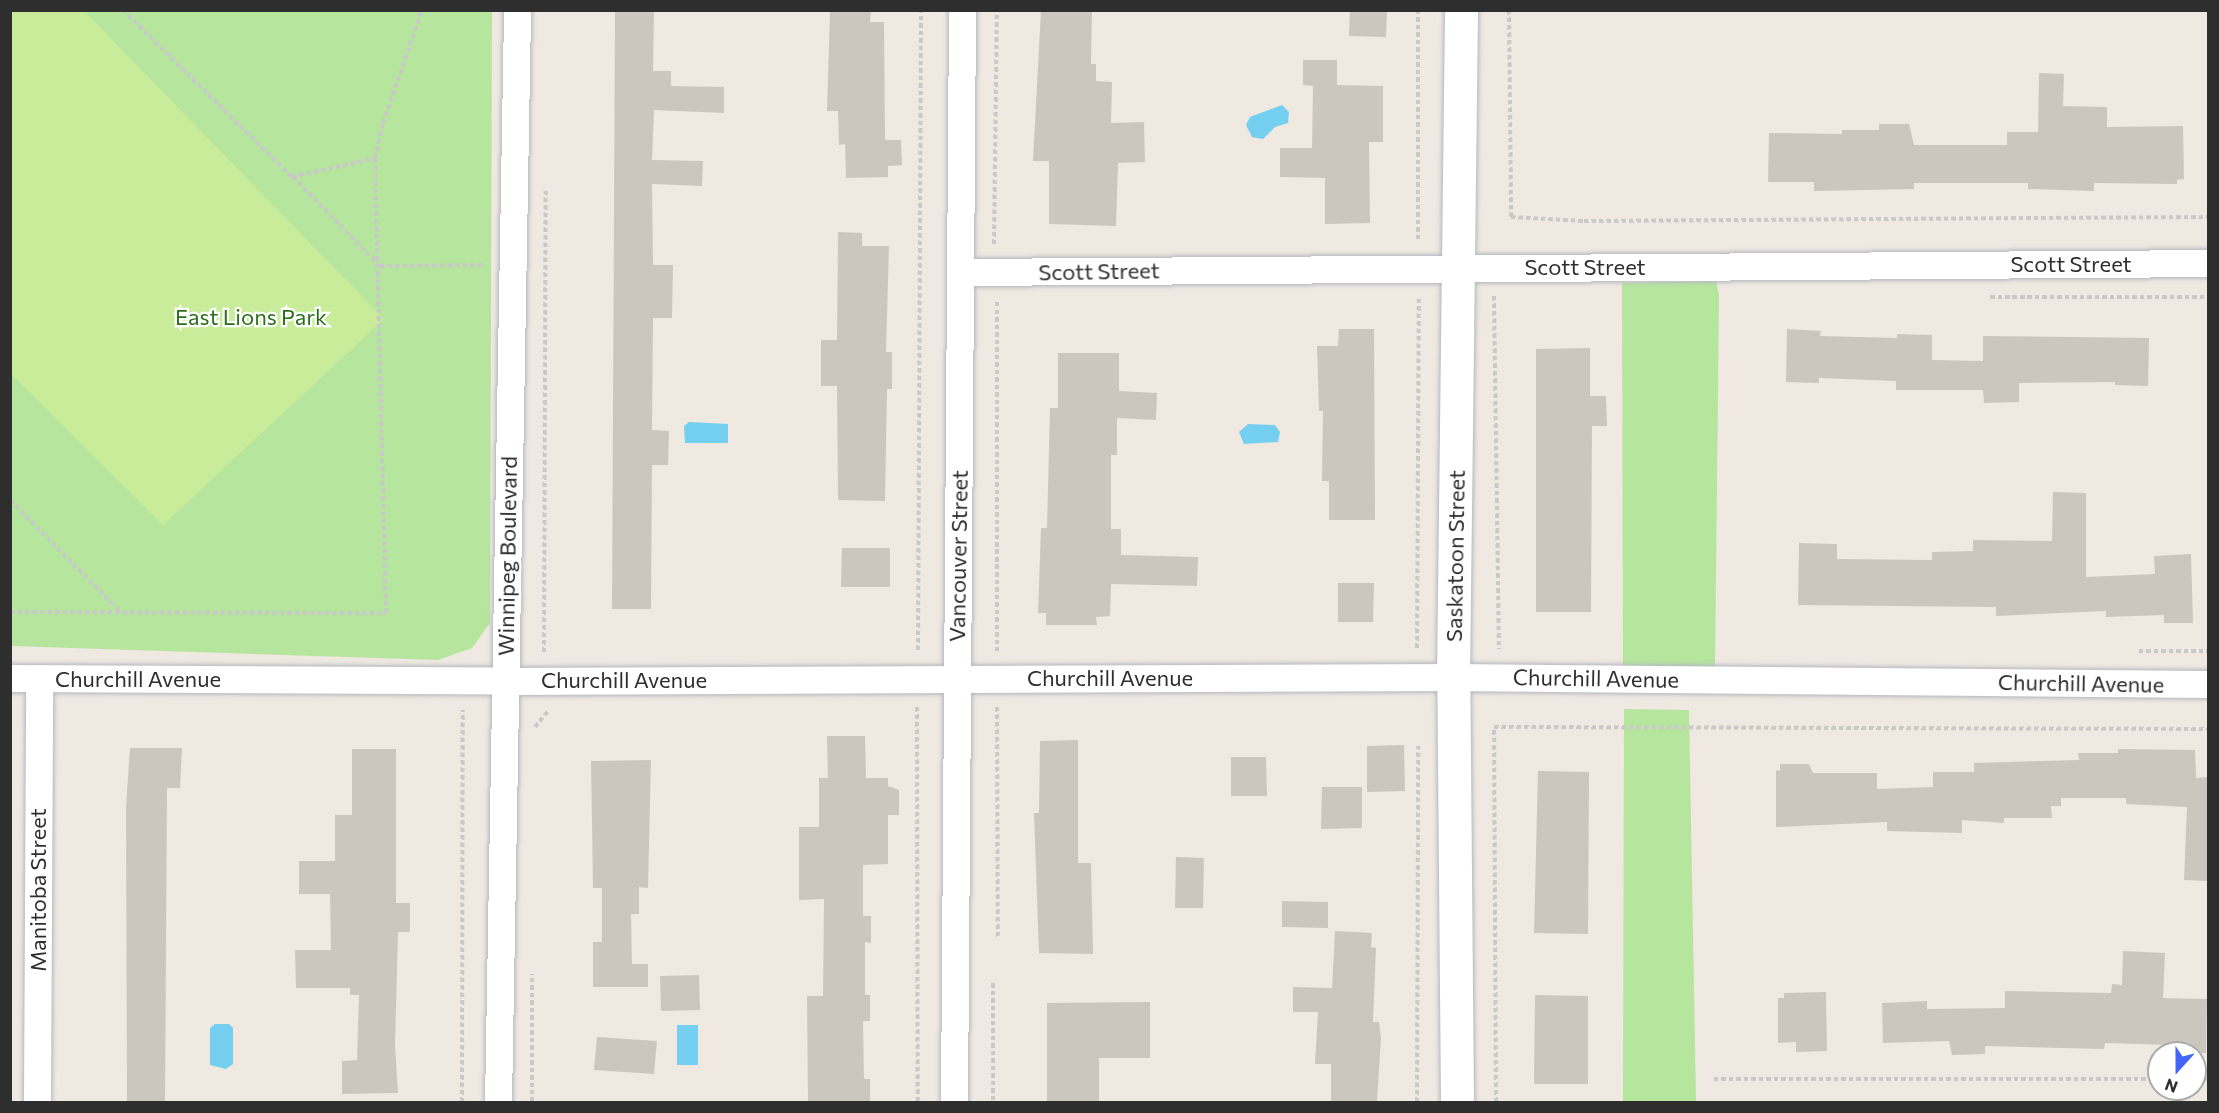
<!DOCTYPE html>
<style>
body{margin:0}
#map{position:relative;width:2219px;height:1113px;overflow:hidden;background:#efe9e1;font-family:Commissioner,sans-serif}
div>[style]{position:absolute}
.green>*{inset:0;background:#b6e59e}
.pitch>*{inset:0;background:#c9ec9a}
.water>*{inset:0;background:#75cff0}
.building>*{inset:0;background:#cbc7bf}
.path>*{height:4px;margin-top:-2px;transform-origin:0;background:repeating-linear-gradient(90deg,#c9c9c9 0 4.5px,transparent 0 7.5px)}
.roads{filter:drop-shadow(0 0 2px #b4b7c1) drop-shadow(0 0 2px #b4b7c1)}
.minor>*{height:27px;margin:-13.5px;padding:0 13.5px;transform-origin:13.5px;border-radius:13.5px;background:#fff}
.tertiary>*{height:33px;margin:-16.5px;padding:0 16.5px;transform-origin:16.5px;border-radius:16.5px;background:#fff}
span{translate:-50% -50%;white-space:nowrap;text-align:center;line-height:1.15;-webkit-text-stroke:4.5px #fff;paint-order:stroke}
.street-label{font-size:22px;color:#2e2e2e}
.park-label{font-size:22px;color:#2c6e1b}
.frame{position:absolute;inset:0;border:12px solid #2e2e2e;pointer-events:none}
.north{position:absolute;left:2147px;top:1041px;width:60px;height:60px;box-sizing:border-box;background:#fff;border:2px solid #ababab;border-radius:50%;rotate:201deg;font-size:16px;font-weight:700;line-height:24px;text-align:center;color:#2e2e2e}
.north::after{content:'';display:block;margin:auto;width:21px;height:27px;background:#4264fb;clip-path:polygon(50% 0,100% 100%,50% 72%,0 100%)}
</style>
<div id="map">
<div class="green">
<i style="clip-path:polygon(11px 11px,492px 11px,490px 623px,472px 648px,438px 660px,11px 646px)"></i>
<i style="clip-path:polygon(1716px 281px,1719px 296px,1715px 669px,1623px 669px,1622px 283px)"></i>
<i style="clip-path:polygon(1624px 709px,1689px 710px,1696px 1102px,1623px 1102px)"></i>
</div>
<div class="pitch">
<i style="clip-path:polygon(10px 11px,84px 11px,384px 319px,163px 525px,11px 374px)"></i>
</div>
<div class="water">
<i style="clip-path:polygon(1282px 105px,1289px 112px,1288px 123px,1275px 127px,1263px 139px,1252px 137px,1246px 125px,1250px 117px)"></i>
<i style="clip-path:polygon(689px 422px,728px 424px,728px 443px,685px 443px,684px 426px)"></i>
<i style="clip-path:polygon(1248px 424px,1275px 425px,1280px 432px,1278px 442px,1244px 444px,1239px 432px)"></i>
<i style="clip-path:polygon(215px 1024px,229px 1024px,233px 1028px,233px 1064px,226px 1069px,210px 1065px,210px 1028px)"></i>
<i style="clip-path:polygon(677px 1025px,698px 1025px,698px 1065px,677px 1065px)"></i>
</div>
<div class="building">
<i style="clip-path:polygon(615px 10px,654px 10px,653px 71px,671px 71px,671px 86px,724px 87px,724px 113px,654px 110px,652px 160px,703px 161px,702px 186px,652px 184px,653px 265px,673px 265px,672px 318px,653px 318px,652px 430px,669px 431px,668px 465px,652px 465px,651px 609px,612px 609px)"></i>
<i style="clip-path:polygon(830px 10px,871px 10px,870px 22px,884px 22px,885px 140px,901px 140px,902px 165px,888px 166px,888px 177px,846px 178px,845px 144px,839px 145px,838px 111px,827px 111px)"></i>
<i style="clip-path:polygon(1041px 10px,1092px 10px,1091px 64px,1096px 64px,1096px 81px,1112px 82px,1111px 123px,1144px 122px,1145px 162px,1118px 163px,1116px 226px,1049px 224px,1049px 161px,1033px 161px)"></i>
<i style="clip-path:polygon(1350px 10px,1387px 10px,1386px 37px,1349px 36px)"></i>
<i style="clip-path:polygon(1303px 60px,1337px 60px,1337px 85px,1383px 86px,1383px 142px,1369px 142px,1370px 223px,1325px 224px,1325px 178px,1280px 177px,1280px 148px,1312px 148px,1313px 86px,1303px 85px)"></i>
<i style="clip-path:polygon(2039px 73px,2064px 74px,2063px 106px,2107px 107px,2107px 127px,2183px 126px,2184px 179px,2177px 180px,2177px 184px,2094px 183px,2094px 191px,2028px 189px,2028px 183px,1914px 183px,1914px 189px,1814px 191px,1814px 182px,1768px 182px,1769px 133px,1842px 134px,1842px 130px,1879px 130px,1879px 124px,1909px 124px,1914px 145px,2007px 145px,2007px 132px,2038px 132px)"></i>
<i style="clip-path:polygon(838px 232px,862px 233px,862px 246px,889px 246px,886px 352px,892px 352px,892px 389px,887px 389px,885px 501px,838px 500px,837px 386px,821px 386px,821px 340px,837px 340px)"></i>
<i style="clip-path:polygon(1339px 329px,1374px 329px,1375px 520px,1329px 520px,1329px 481px,1322px 481px,1323px 411px,1319px 411px,1317px 346px,1338px 346px)"></i>
<i style="clip-path:polygon(1787px 329px,1821px 331px,1820px 336px,1897px 338px,1897px 334px,1932px 335px,1932px 360px,1983px 361px,1983px 336px,2149px 338px,2148px 386px,2115px 385px,2115px 382px,2019px 383px,2019px 402px,1984px 403px,1983px 390px,1896px 390px,1896px 381px,1819px 378px,1819px 383px,1786px 382px)"></i>
<i style="clip-path:polygon(1590px 348px,1590px 396px,1606px 396px,1607px 426px,1592px 426px,1591px 612px,1536px 612px,1536px 349px)"></i>
<i style="clip-path:polygon(1058px 353px,1119px 353px,1119px 391px,1157px 393px,1156px 420px,1117px 418px,1117px 455px,1111px 455px,1111px 529px,1121px 529px,1121px 555px,1198px 557px,1197px 586px,1111px 584px,1110px 616px,1096px 617px,1097px 625px,1046px 625px,1046px 613px,1038px 613px,1041px 528px,1047px 528px,1050px 408px,1058px 408px)"></i>
<i style="clip-path:polygon(2053px 492px,2086px 493px,2086px 577px,2155px 574px,2154px 556px,2191px 554px,2193px 623px,2164px 623px,2164px 615px,2106px 617px,2106px 611px,1996px 616px,1996px 607px,1798px 605px,1799px 543px,1837px 544px,1837px 559px,1932px 560px,1932px 552px,1973px 551px,1973px 540px,2052px 541px)"></i>
<i style="clip-path:polygon(842px 548px,890px 548px,890px 587px,841px 587px)"></i>
<i style="clip-path:polygon(1338px 583px,1374px 583px,1373px 622px,1338px 622px)"></i>
<i style="clip-path:polygon(827px 736px,865px 736px,866px 778px,888px 778px,888px 786px,899px 790px,899px 815px,888px 815px,888px 864px,863px 865px,863px 916px,871px 916px,871px 943px,865px 942px,865px 995px,870px 995px,870px 1021px,863px 1021px,864px 1079px,870px 1079px,870px 1102px,808px 1102px,807px 996px,823px 996px,824px 899px,799px 900px,799px 827px,819px 827px,819px 778px,828px 778px)"></i>
<i style="clip-path:polygon(1078px 740px,1078px 863px,1091px 863px,1093px 954px,1039px 953px,1034px 813px,1039px 813px,1040px 741px)"></i>
<i style="clip-path:polygon(1404px 745px,1405px 791px,1367px 792px,1367px 746px)"></i>
<i style="clip-path:polygon(130px 748px,182px 748px,180px 788px,167px 788px,165px 1102px,127px 1102px,126px 807px)"></i>
<i style="clip-path:polygon(352px 749px,396px 749px,396px 903px,410px 903px,410px 932px,398px 932px,395px 1046px,398px 1093px,342px 1094px,342px 1061px,357px 1060px,359px 995px,350px 995px,350px 988px,296px 988px,295px 950px,331px 950px,330px 894px,299px 894px,299px 861px,335px 861px,335px 815px,352px 815px)"></i>
<i style="clip-path:polygon(2118px 749px,2195px 750px,2196px 778px,2208px 777px,2208px 881px,2184px 880px,2187px 807px,2126px 804px,2126px 798px,2061px 798px,2061px 806px,2051px 806px,2052px 818px,2004px 818px,2004px 823px,1962px 820px,1962px 833px,1887px 831px,1887px 822px,1776px 827px,1776px 770px,1780px 771px,1780px 764px,1809px 764px,1813px 773px,1877px 773px,1877px 789px,1933px 787px,1933px 772px,1974px 772px,1974px 763px,2079px 760px,2078px 753px,2118px 753px)"></i>
<i style="clip-path:polygon(1231px 757px,1266px 757px,1267px 796px,1231px 796px)"></i>
<i style="clip-path:polygon(651px 760px,648px 888px,639px 887px,639px 914px,631px 914px,632px 964px,648px 964px,648px 987px,593px 987px,593px 942px,602px 942px,602px 888px,593px 888px,591px 761px)"></i>
<i style="clip-path:polygon(1538px 771px,1589px 772px,1588px 934px,1534px 933px)"></i>
<i style="clip-path:polygon(1322px 787px,1362px 787px,1362px 828px,1321px 829px)"></i>
<i style="clip-path:polygon(1176px 857px,1204px 858px,1203px 908px,1175px 908px)"></i>
<i style="clip-path:polygon(1282px 901px,1328px 902px,1328px 928px,1282px 927px)"></i>
<i style="clip-path:polygon(1335px 931px,1372px 933px,1371px 947px,1376px 948px,1373px 1022px,1379px 1022px,1381px 1038px,1377px 1102px,1331px 1102px,1331px 1064px,1315px 1064px,1318px 1012px,1293px 1012px,1293px 987px,1332px 988px)"></i>
<i style="clip-path:polygon(2123px 951px,2165px 953px,2163px 998px,2207px 999px,2206px 1053px,2171px 1053px,2171px 1045px,2105px 1043px,2104px 1049px,1985px 1046px,1985px 1054px,1952px 1055px,1949px 1041px,1883px 1043px,1882px 1003px,1927px 1001px,1927px 1009px,2005px 1008px,2005px 991px,2111px 993px,2112px 984px,2122px 985px)"></i>
<i style="clip-path:polygon(699px 975px,700px 1010px,661px 1011px,660px 976px)"></i>
<i style="clip-path:polygon(1826px 992px,1827px 1051px,1796px 1052px,1796px 1042px,1778px 1043px,1778px 998px,1784px 998px,1784px 993px)"></i>
<i style="clip-path:polygon(1535px 995px,1588px 996px,1588px 1084px,1534px 1084px)"></i>
<i style="clip-path:polygon(1150px 1002px,1150px 1058px,1099px 1058px,1099px 1102px,1047px 1102px,1047px 1003px)"></i>
<i style="clip-path:polygon(597px 1037px,657px 1041px,654px 1074px,594px 1070px)"></i>
</div>
<div class="path">
<i style="left:123px;top:10px;width:238px;rotate:44.7deg"></i>
<i style="left:292px;top:177px;width:85px;rotate:-12.9deg"></i>
<i style="left:375px;top:158px;width:36px;rotate:-77deg"></i>
<i style="left:383px;top:123px;width:120px;rotate:-71deg"></i>
<i style="left:1418px;top:10px;width:229px;rotate:90deg"></i>
<i style="left:1509px;top:10px;width:207px;rotate:89.4deg"></i>
<i style="left:1511px;top:217px;width:73px;rotate:3.1deg"></i>
<i style="left:1584px;top:221px;width:624px;rotate:-0.37deg"></i>
<i style="left:293px;top:177px;width:124px;rotate:45.7deg"></i>
<i style="left:380px;top:266px;width:105px;rotate:-0.5deg"></i>
<i style="left:994px;top:244px;width:234px;rotate:-89.3deg"></i>
<i style="left:1494px;top:296px;width:353px;rotate:89.2deg"></i>
<i style="left:1990px;top:297px;width:218px"></i>
<i style="left:997px;top:302px;width:349px;rotate:90deg"></i>
<i style="left:10px;top:500px;width:158px;rotate:45.3deg"></i>
<i style="left:10px;top:612px;width:376px;rotate:0.2deg"></i>
<i style="left:386px;top:613px;width:455px;rotate:-91.4deg"></i>
<i style="left:1417px;top:648px;width:349px;rotate:-89.7deg"></i>
<i style="left:918px;top:650px;width:640px;rotate:-89.73deg"></i>
<i style="left:2139px;top:651px;width:69px"></i>
<i style="left:544px;top:652px;width:461px;rotate:-89.8deg"></i>
<i style="left:917px;top:707px;width:395px;rotate:89.9deg"></i>
<i style="left:997px;top:707px;width:230px;rotate:89.8deg"></i>
<i style="left:535px;top:727px;width:22px;rotate:-51deg"></i>
<i style="left:993px;top:983px;width:119px;rotate:90deg"></i>
<i style="left:1714px;top:1079px;width:445px"></i>
<i style="left:2195px;top:1079px;width:13px"></i>
<i style="left:462px;top:1102px;width:392px;rotate:-89.9deg"></i>
<i style="left:532px;top:1102px;width:128px;rotate:-90deg"></i>
<i style="left:1417px;top:1102px;width:356px;rotate:-89.8deg"></i>
<i style="left:1496px;top:1102px;width:375px;rotate:-90.3deg"></i>
<i style="left:1494px;top:727px;width:714px;rotate:0.16deg"></i>
</div>
<div class="roads">
<div class="minor">
<i style="left:962px;top:272px;width:1246px;rotate:-0.41deg"></i>
<i style="left:10px;top:678px;width:494px;rotate:0.3deg"></i>
<i style="left:504px;top:681px;width:949px;rotate:-0.24deg"></i>
<i style="left:1453px;top:677px;width:755px;rotate:0.53deg"></i>
<i style="left:37px;top:1102px;width:424px;rotate:-89.7deg"></i>
<i style="left:498px;top:1102px;width:1092px;rotate:-89deg"></i>
<i style="left:954px;top:1102px;width:1092px;rotate:-89.58deg"></i>
</div>
<div class="tertiary">
<i style="left:1457px;top:1102px;width:425px;rotate:-90.5deg"></i>
<i style="left:1453px;top:677px;width:667px;rotate:-89.31deg"></i>
</div>
</div>
<div class="street-label">
<span style="left:2071px;top:264px">Scott Street</span>
<span style="left:1585px;top:267px">Scott Street</span>
<span style="left:1099px;top:271px;rotate:-1deg">Scott Street</span>
<span style="left:507px;top:556px;rotate:-89deg">Winnipeg Boulevard</span>
<span style="left:958px;top:556px;rotate:-89deg">Vancouver Street</span>
<span style="left:1455px;top:556px;rotate:-89deg">Saskatoon Street</span>
<span style="left:1110px;top:678px">Churchill Avenue</span>
<span style="left:1596px;top:678px;rotate:1deg">Churchill Avenue</span>
<span style="left:138px;top:679px">Churchill Avenue</span>
<span style="left:624px;top:680px">Churchill Avenue</span>
<span style="left:2081px;top:683px;rotate:1deg">Churchill Avenue</span>
<span style="left:38px;top:890px;rotate:-90deg">Manitoba Street</span>
</div>
<div class="park-label">
<span style="left:251px;top:317px">East Lions Park</span>
</div>
<div class="frame"></div>
<div class="north">N</div>
</div>
